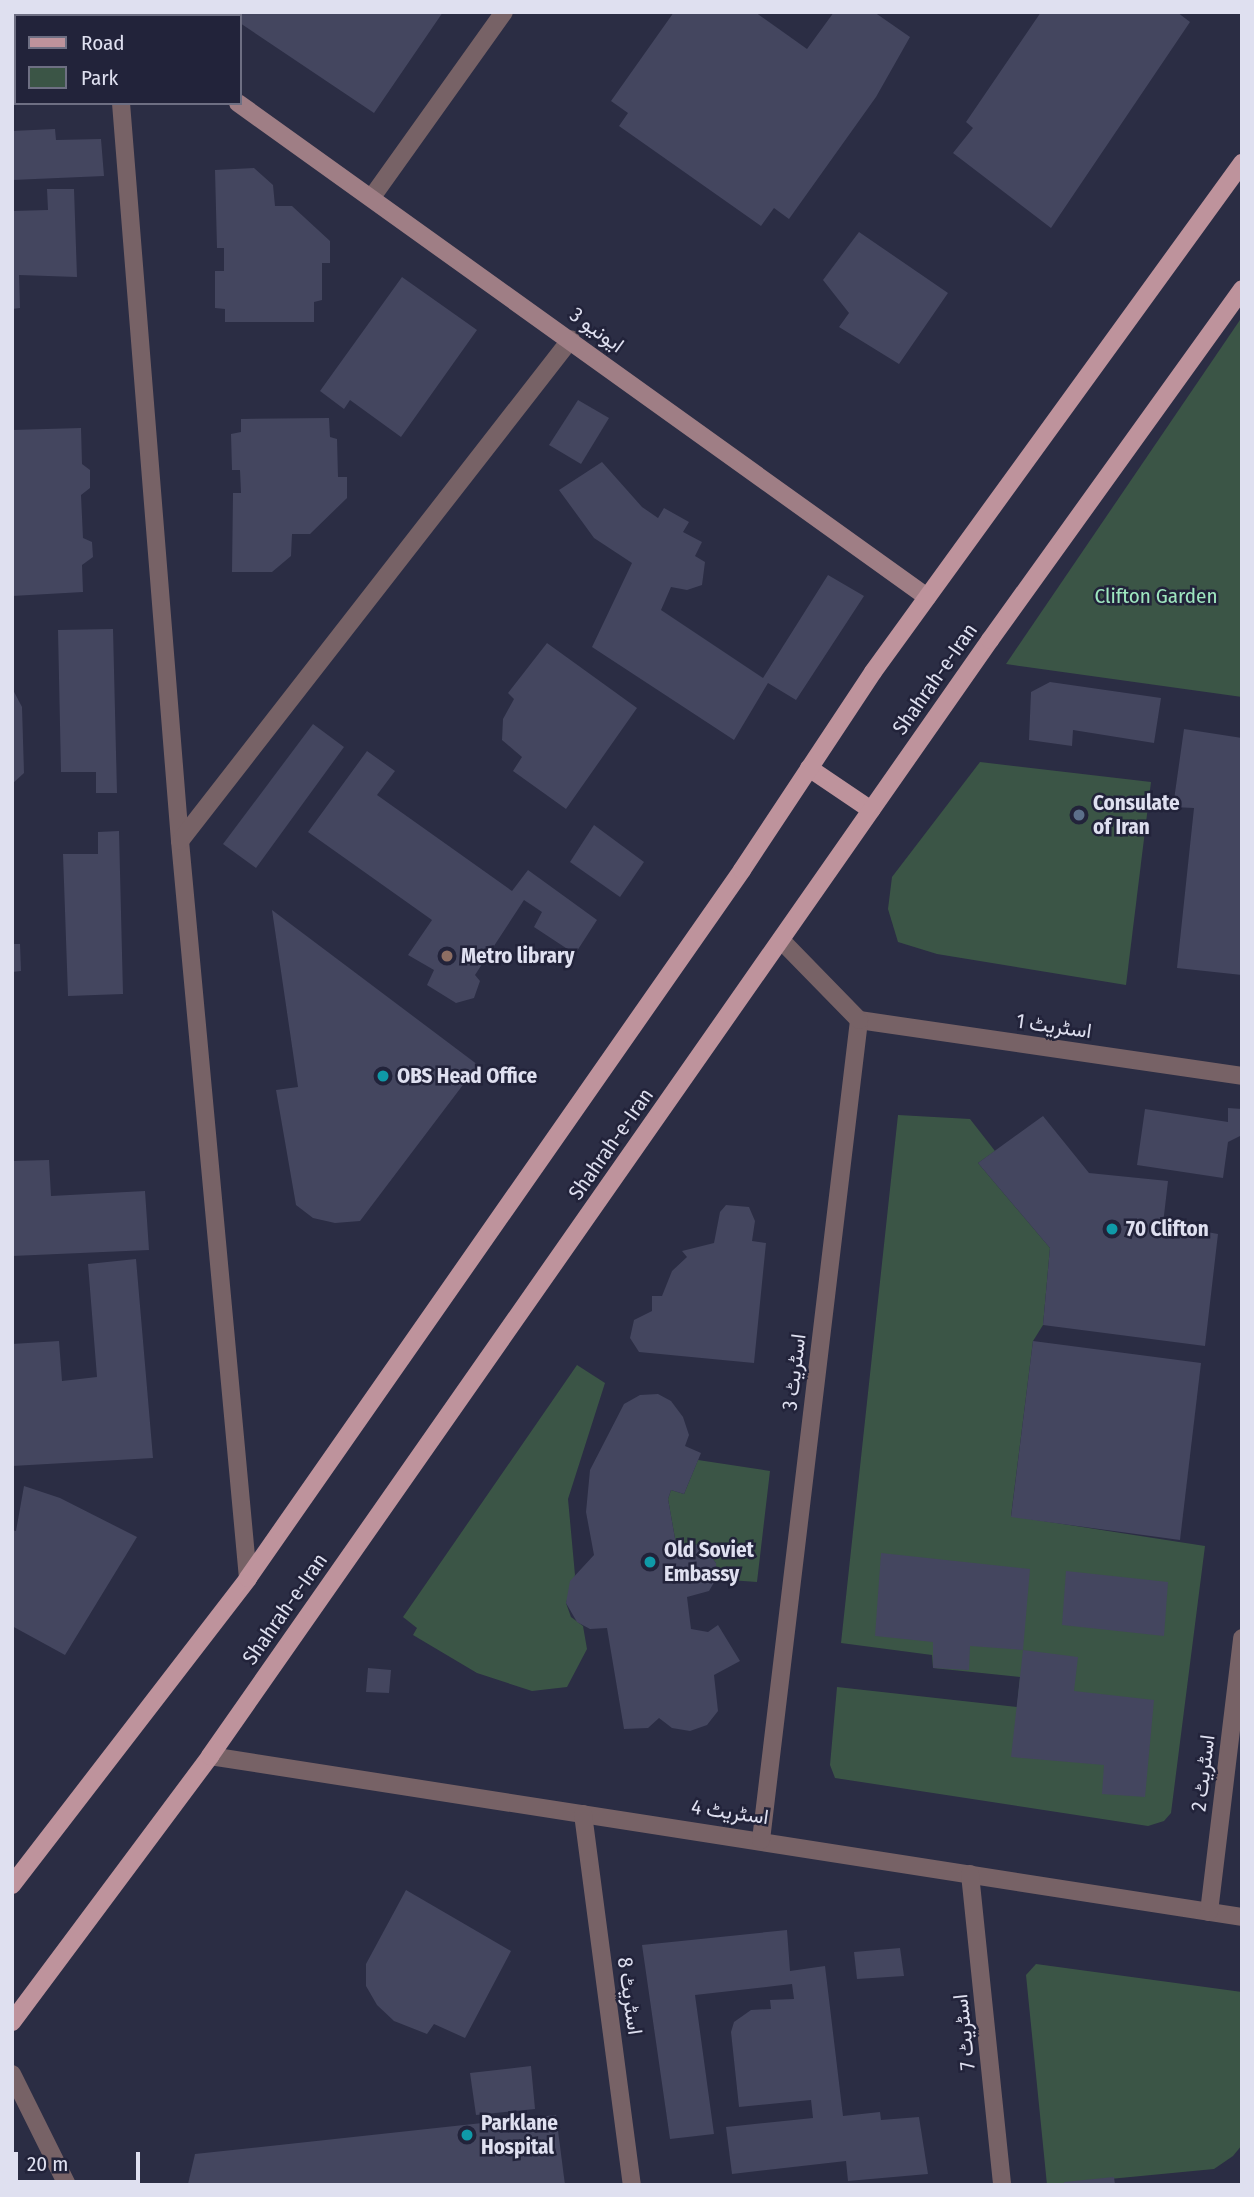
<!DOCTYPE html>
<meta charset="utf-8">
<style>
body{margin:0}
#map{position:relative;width:1254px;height:2197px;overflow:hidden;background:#2b2d44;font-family:"Fira Sans Condensed",Vazirmatn,sans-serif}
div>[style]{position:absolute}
.green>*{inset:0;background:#3b5546}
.building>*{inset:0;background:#44465f}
.street>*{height:18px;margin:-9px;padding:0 9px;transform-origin:9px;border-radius:9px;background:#776266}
.secondary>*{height:18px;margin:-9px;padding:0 9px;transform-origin:9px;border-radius:9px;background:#9f7e85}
.primary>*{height:18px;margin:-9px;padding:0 9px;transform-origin:9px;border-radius:9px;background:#be939c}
.dots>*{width:19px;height:19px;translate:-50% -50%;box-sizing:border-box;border:4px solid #22233a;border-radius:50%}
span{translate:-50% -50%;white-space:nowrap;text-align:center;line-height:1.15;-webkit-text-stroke:5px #22233a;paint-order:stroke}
.street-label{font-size:21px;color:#dfe0f0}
.park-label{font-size:21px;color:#9ee6bf}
.poi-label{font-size:21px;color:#dfe0f0;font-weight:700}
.left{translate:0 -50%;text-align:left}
.frame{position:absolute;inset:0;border:14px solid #dfe0f0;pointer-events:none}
.legend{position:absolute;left:14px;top:14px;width:228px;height:91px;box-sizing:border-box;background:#22233a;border:2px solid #6e6f83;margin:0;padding:9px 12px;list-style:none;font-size:21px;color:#dfe0f0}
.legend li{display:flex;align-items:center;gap:14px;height:35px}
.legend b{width:35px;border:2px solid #6e6f83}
.scale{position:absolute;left:14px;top:2152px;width:126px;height:32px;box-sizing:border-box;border:4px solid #dfe0f0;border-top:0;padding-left:9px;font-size:21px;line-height:24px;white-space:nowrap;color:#dfe0f0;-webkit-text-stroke:5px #22233a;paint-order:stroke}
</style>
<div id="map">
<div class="green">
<i style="clip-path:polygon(1242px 317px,1242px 697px,1006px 664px)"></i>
<i style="clip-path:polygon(980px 762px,1151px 782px,1126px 985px,937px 954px,898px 942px,888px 909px,892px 877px)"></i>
<i style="clip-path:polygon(898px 1115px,970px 1119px,995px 1151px,978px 1163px,1050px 1248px,1043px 1325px,1033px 1341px,1011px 1516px,1205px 1546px,1171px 1813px,1164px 1821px,1148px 1826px,835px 1778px,830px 1765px,837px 1687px,1017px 1707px,1020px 1677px,933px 1668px,932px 1655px,841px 1643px)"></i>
<i style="clip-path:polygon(577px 1365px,605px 1383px,568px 1499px,575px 1575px,566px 1603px,571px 1617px,583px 1626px,587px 1649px,567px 1687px,532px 1691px,477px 1673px,413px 1635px,417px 1628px,403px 1617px)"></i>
<i style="clip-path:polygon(698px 1460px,770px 1471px,757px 1582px,716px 1579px,716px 1563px,702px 1545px,676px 1544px,668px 1499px,671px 1490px,684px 1494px)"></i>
<i style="clip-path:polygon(1036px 1964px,1242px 1992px,1242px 2145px,1233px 2156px,1214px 2169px,1047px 2185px,1026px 1975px)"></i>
</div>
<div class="building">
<i style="clip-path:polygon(12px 12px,24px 16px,16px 16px,12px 50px)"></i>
<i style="clip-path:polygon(223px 12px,443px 12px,374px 113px,240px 23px,240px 16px)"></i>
<i style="clip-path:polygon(674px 12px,755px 12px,807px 49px,834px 12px,874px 12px,910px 37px,876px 97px,789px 219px,774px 208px,761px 226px,619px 126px,628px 113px,611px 101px)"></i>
<i style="clip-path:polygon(1041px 12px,1177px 12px,1190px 22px,1051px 228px,953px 153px,973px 128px,966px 122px)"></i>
<i style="clip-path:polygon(55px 129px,56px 140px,101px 139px,104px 176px,12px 180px,12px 131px)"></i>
<i style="clip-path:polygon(254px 168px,273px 185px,275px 206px,292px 206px,330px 241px,330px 263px,322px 263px,322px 300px,314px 302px,314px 322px,225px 322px,225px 309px,215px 308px,215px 271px,224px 271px,224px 248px,217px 248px,215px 170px)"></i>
<i style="clip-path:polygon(47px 189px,74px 189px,77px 277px,19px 275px,20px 308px,12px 309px,12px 211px,48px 210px)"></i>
<i style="clip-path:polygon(859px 232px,948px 293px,899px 364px,839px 327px,849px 313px,823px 280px)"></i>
<i style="clip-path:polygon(402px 277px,477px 330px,401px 437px,350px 400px,344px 409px,320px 391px)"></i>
<i style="clip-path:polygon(578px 400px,609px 418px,581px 464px,549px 445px)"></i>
<i style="clip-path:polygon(329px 418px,330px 437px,337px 439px,338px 477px,347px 477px,347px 498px,310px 534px,292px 534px,291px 556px,272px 572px,232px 572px,233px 493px,241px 493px,240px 470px,232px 470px,231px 434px,241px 432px,241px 419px)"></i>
<i style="clip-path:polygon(81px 428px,82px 464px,90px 470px,90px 488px,81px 495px,83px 538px,92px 542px,93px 557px,82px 565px,83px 592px,12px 596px,12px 430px)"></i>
<i style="clip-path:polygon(602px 462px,642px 507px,658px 518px,664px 508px,689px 522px,683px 532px,702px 542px,695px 556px,705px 562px,702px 585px,687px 590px,671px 587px,661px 610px,763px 678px,828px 575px,864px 596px,796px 700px,768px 683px,734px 740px,592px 647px,632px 563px,594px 538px,559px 490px)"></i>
<i style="clip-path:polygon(113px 629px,117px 793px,96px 793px,96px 772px,61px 772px,58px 630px)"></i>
<i style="clip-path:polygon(547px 643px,637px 708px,566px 809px,513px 771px,522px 757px,502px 740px,503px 719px,514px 699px,508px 693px)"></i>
<i style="clip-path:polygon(1050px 682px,1161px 698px,1154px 743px,1073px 730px,1072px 746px,1029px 740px,1031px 692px)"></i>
<i style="clip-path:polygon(12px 688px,22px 707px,24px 773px,12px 784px)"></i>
<i style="clip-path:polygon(313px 724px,344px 747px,256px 868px,223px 844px)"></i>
<i style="clip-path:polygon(1184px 729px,1242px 738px,1242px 975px,1177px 968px,1194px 808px,1173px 807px)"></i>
<i style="clip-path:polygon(367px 751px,395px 771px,377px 795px,512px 891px,528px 870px,597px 920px,575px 954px,534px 927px,542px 912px,524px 900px,475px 975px,480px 981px,474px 998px,456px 1003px,427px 985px,434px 970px,408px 955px,432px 920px,308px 832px)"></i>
<i style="clip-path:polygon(594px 825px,644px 862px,620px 897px,570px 862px)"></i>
<i style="clip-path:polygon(119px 831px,123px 994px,68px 996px,63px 854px,98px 854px,98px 832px)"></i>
<i style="clip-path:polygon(272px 910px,478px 1065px,360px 1221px,335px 1223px,313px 1218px,296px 1205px,276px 1090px,298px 1087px)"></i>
<i style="clip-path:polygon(12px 944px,20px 944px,21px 971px,12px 972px)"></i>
<i style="clip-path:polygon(1228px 1108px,1242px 1109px,1242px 1135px,1228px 1142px,1223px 1178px,1137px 1165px,1145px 1109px,1228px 1122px)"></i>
<i style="clip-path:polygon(1043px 1116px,1089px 1173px,1168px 1181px,1163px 1224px,1218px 1234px,1205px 1346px,1043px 1325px,1050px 1248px,978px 1163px)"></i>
<i style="clip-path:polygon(49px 1160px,51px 1196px,145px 1191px,149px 1250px,12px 1256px,12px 1161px)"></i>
<i style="clip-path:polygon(726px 1205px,749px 1207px,755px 1221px,752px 1241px,766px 1243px,754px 1363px,639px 1352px,630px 1338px,634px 1320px,652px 1311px,652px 1296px,662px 1296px,672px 1271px,687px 1257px,682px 1251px,714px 1243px,720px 1212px)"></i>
<i style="clip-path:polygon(136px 1259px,153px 1458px,12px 1466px,12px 1344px,59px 1341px,62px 1381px,97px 1377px,88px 1264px)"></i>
<i style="clip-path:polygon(1033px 1341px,1201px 1363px,1180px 1540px,1011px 1517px)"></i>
<i style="clip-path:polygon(658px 1394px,671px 1401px,683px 1417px,689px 1435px,685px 1446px,701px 1453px,684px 1494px,671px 1490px,668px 1499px,676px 1544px,702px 1545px,716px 1563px,716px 1579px,709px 1591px,687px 1597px,691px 1629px,708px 1632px,718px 1625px,740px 1661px,714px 1675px,718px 1711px,707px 1725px,690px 1731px,672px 1728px,659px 1718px,648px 1728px,624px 1729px,607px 1628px,590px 1629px,577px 1622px,566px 1603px,570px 1581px,594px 1555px,586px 1512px,590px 1470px,624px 1404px,640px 1395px)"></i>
<i style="clip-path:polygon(24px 1486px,60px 1498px,137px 1537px,65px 1655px,12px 1626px,12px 1530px,16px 1531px)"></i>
<i style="clip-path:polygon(881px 1553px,1030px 1569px,1023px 1650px,970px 1646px,969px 1670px,933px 1668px,933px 1642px,875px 1636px)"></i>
<i style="clip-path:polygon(1066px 1571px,1168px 1582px,1164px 1636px,1062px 1625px)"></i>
<i style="clip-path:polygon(1023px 1650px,1078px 1657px,1074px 1691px,1154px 1700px,1145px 1797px,1102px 1794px,1104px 1765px,1011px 1757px)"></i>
<i style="clip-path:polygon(368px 1668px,391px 1670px,389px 1693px,366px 1692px)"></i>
<i style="clip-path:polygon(406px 1890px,511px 1951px,465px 2038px,434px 2024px,427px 2034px,394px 2021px,377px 2005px,366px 1986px,366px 1964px)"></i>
<i style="clip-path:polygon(787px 1930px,790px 1971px,825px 1966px,843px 2116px,880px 2112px,881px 2120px,919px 2117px,928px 2174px,848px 2181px,846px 2161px,732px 2174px,726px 2127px,813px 2118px,811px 2100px,739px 2107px,731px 2032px,734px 2022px,751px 2010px,771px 2009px,770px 2000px,794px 1999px,792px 1984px,695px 1995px,714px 2134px,670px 2139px,642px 1945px)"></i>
<i style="clip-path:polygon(900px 1948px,904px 1976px,857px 1979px,854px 1952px)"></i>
<i style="clip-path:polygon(531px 2066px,535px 2109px,476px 2115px,470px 2073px)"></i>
<i style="clip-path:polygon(556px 2115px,565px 2185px,188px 2184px,195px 2154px)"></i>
<i style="clip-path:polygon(1114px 2177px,1115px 2185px,1065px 2185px,1064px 2182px)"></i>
</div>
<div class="street">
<i style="left:121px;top:103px;width:740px;rotate:85.43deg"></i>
<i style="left:180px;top:841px;width:740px;rotate:84.73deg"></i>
<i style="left:372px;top:197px;width:227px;rotate:-54.5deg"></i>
<i style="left:180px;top:841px;width:636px;rotate:-52.09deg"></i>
<i style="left:859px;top:1020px;width:387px;rotate:8.3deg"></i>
<i style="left:210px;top:1756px;width:1044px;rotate:8.87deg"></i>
<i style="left:583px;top:1814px;width:374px;rotate:82.5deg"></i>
<i style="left:761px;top:1840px;width:826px;rotate:-83.18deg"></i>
<i style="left:859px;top:1020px;width:112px;rotate:-134.3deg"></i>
<i style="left:970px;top:1874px;width:313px;rotate:84.1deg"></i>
<i style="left:1209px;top:1912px;width:276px;rotate:-83.1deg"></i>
<i style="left:12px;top:2074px;width:124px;rotate:63.6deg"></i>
</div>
<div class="secondary">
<i style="left:110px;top:12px;width:6px;rotate:39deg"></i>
<i style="left:238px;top:103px;width:848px;rotate:35.64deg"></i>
</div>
<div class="primary">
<i style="left:809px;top:768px;width:75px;rotate:34.1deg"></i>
<i style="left:12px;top:1885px;width:387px;rotate:-52.4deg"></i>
<i style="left:248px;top:1578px;width:863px;rotate:-55.09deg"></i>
<i style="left:742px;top:870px;width:237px;rotate:-56.5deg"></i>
<i style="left:873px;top:672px;width:629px;rotate:-54.06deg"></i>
<i style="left:12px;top:2022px;width:332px;rotate:-53.3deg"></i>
<i style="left:210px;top:1756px;width:1362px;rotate:-55.05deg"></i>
<i style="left:990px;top:640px;width:432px;rotate:-54.3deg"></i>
</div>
<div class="dots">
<i style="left:1079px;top:815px;background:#5c6f8a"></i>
<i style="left:447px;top:956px;background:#8d6e63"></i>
<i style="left:383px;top:1076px;background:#0f9aa8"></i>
<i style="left:1112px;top:1229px;background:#0f9aa8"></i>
<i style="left:650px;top:1562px;background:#0f9aa8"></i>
<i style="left:467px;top:2135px;background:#0f9aa8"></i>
</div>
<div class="street-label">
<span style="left:597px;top:330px;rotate:36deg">ایونیو 3</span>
<span style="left:935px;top:679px;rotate:-55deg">Shahrah-e-Iran</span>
<span style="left:1054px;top:1026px;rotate:8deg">اسٹریٹ 1</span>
<span style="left:611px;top:1144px;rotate:-55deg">Shahrah-e-Iran</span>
<span style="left:794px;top:1372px;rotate:-83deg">اسٹریٹ 3</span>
<span style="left:285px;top:1609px;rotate:-55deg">Shahrah-e-Iran</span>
<span style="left:1203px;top:1773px;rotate:-83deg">اسٹریٹ 2</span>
<span style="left:730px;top:1812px;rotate:8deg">اسٹریٹ 4</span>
<span style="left:630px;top:1996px;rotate:82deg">اسٹریٹ 8</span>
<span style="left:964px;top:2032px;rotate:-96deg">اسٹریٹ 7</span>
</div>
<div class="park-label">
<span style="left:1156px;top:596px">Clifton Garden</span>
</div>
<div class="poi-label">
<span class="left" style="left:1093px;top:815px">Consulate<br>of Iran</span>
<span class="left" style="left:461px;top:956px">Metro library</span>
<span class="left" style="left:397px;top:1076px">OBS Head Office</span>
<span class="left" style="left:1126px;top:1229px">70 Clifton</span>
<span class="left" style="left:664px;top:1562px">Old Soviet<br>Embassy</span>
<span class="left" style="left:481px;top:2135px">Parklane<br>Hospital</span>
</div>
<div class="frame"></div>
<ul class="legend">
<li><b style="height:9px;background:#be939c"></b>Road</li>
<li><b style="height:19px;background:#3b5546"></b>Park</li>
</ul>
<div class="scale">20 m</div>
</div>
